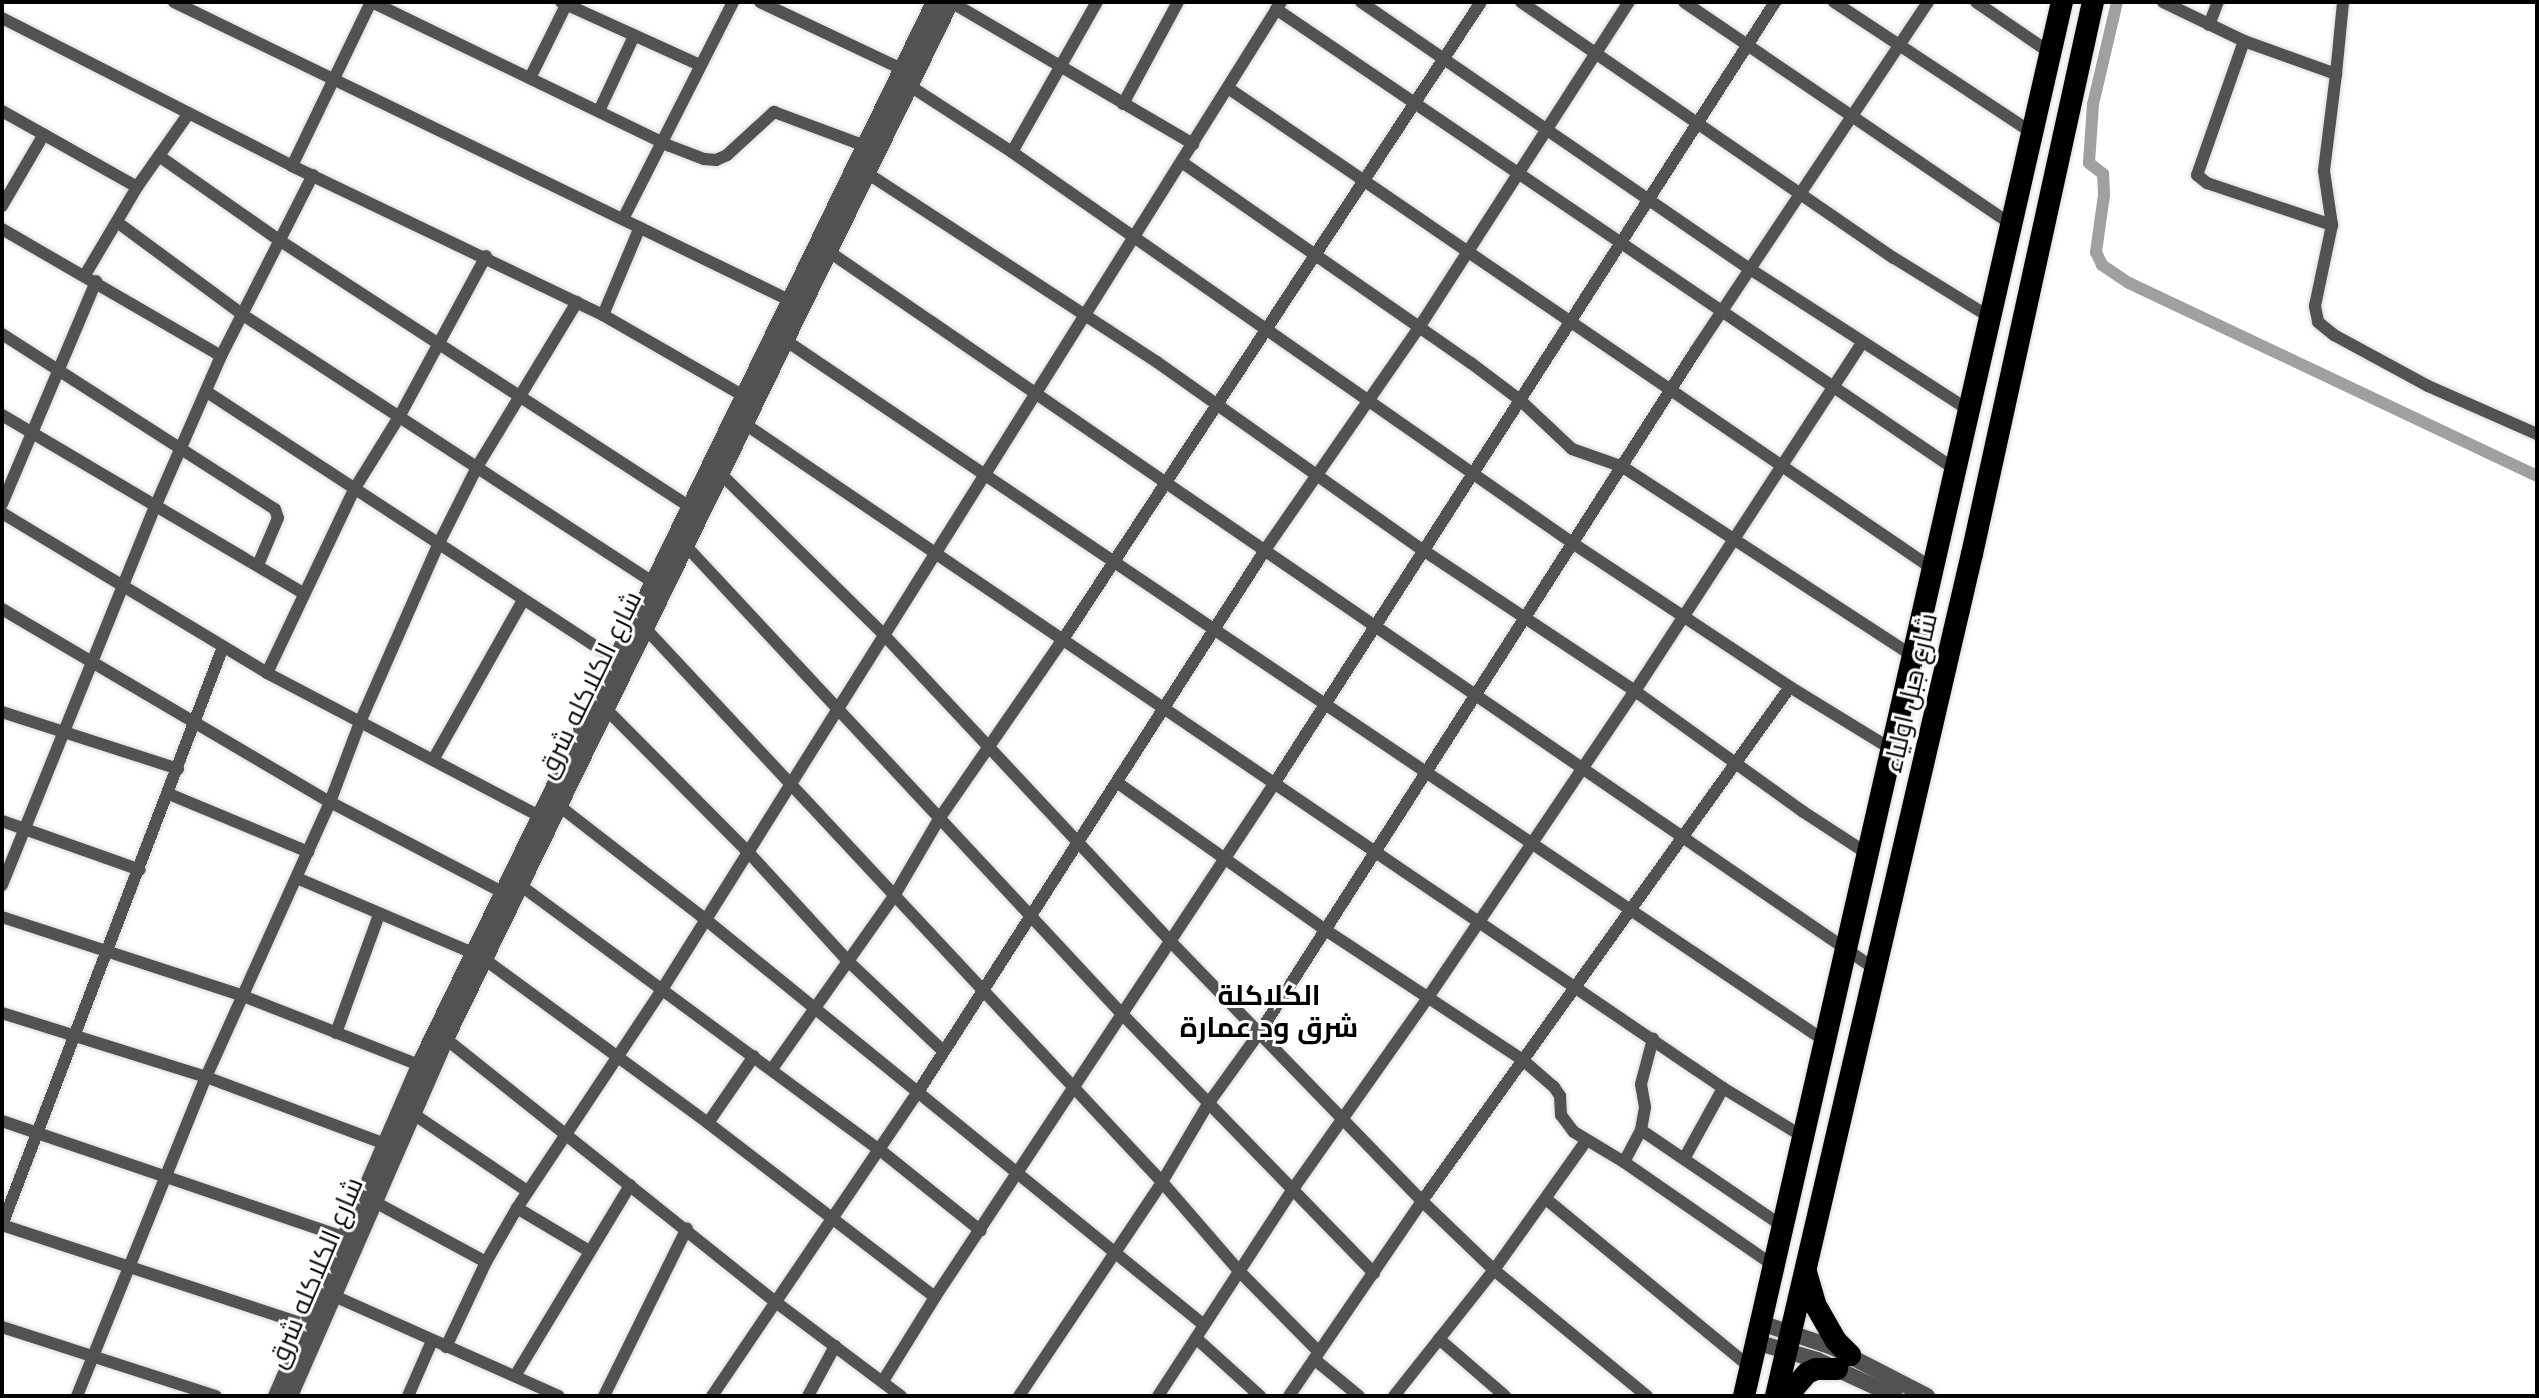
<!DOCTYPE html>
<meta charset="utf-8">
<style>
body{margin:0}
#map{position:relative;width:2539px;height:1398px;overflow:hidden;background:#fff;font-family:Helvetica,Cairo,sans-serif}
div>[style]{position:absolute}
.canal>*{height:12px;margin:-6px;padding:0 6px;transform-origin:6px;border-radius:6px;background:#a0a0a0}
.roads{filter:drop-shadow(0 0 2px #dbdbdb) drop-shadow(0 0 2px #dbdbdb)}
.minor>*{height:12px;margin:-6px;padding:0 6px;transform-origin:6px;border-radius:6px;background:#525252}
.tertiary>*{height:16px;margin:-8px;padding:0 8px;transform-origin:8px;border-radius:8px;background:#525252}
.trunk>*{height:22px;margin:-11px;padding:0 11px;transform-origin:11px;border-radius:11px;background:#000}
span{translate:-50% -50%;white-space:nowrap;text-align:center;line-height:1.15;-webkit-text-stroke:6px #fff;paint-order:stroke}
.street-label{font-size:26px;color:#000}
.neighbourhood-label{font-size:28px;color:#000;font-weight:700}
.frame{position:absolute;inset:0;border:4px solid #000;pointer-events:none}
</style>
<div id="map">
<div class="canal">
<i style="left:2117px;top:2px;width:105px;rotate:103.2deg"></i>
<i style="left:2093px;top:104px;width:59px;rotate:93.9deg"></i>
<i style="left:2089px;top:163px;width:18px;rotate:38deg"></i>
<i style="left:2103px;top:174px;width:21px;rotate:87deg"></i>
<i style="left:2104px;top:195px;width:58px;rotate:98deg"></i>
<i style="left:2096px;top:252px;width:14px;rotate:65deg"></i>
<i style="left:2102px;top:265px;width:32px;rotate:34deg"></i>
<i style="left:2129px;top:283px;width:451px;rotate:25.3deg"></i>
</div>
<div class="roads">
<div class="minor">
<i style="left:174px;top:2px;width:683px;rotate:25.85deg"></i>
<i style="left:372px;top:2px;width:331px;rotate:25.8deg"></i>
<i style="left:670px;top:146px;width:36px;rotate:21deg"></i>
<i style="left:704px;top:159px;width:12px;rotate:5deg"></i>
<i style="left:716px;top:160px;width:12px;rotate:-24deg"></i>
<i style="left:727px;top:155px;width:64px;rotate:-42.5deg"></i>
<i style="left:774px;top:112px;width:97px;rotate:20.5deg"></i>
<i style="left:561px;top:2px;width:153px;rotate:24.4deg"></i>
<i style="left:760px;top:2px;width:157px;rotate:25.3deg"></i>
<i style="left:951px;top:2px;width:281px;rotate:30.4deg"></i>
<i style="left:1361px;top:2px;width:472px;rotate:34.5deg"></i>
<i style="left:1750px;top:269px;width:262px;rotate:32.8deg"></i>
<i style="left:1521px;top:2px;width:452px;rotate:34.5deg"></i>
<i style="left:1894px;top:258px;width:114px;rotate:31.7deg"></i>
<i style="left:1684px;top:2px;width:397px;rotate:34.2deg"></i>
<i style="left:1834px;top:2px;width:236px;rotate:33.4deg"></i>
<i style="left:1976px;top:2px;width:88px;rotate:34.4deg"></i>
<i style="left:2163px;top:2px;width:90px;rotate:25.7deg"></i>
<i style="left:2244px;top:41px;width:98px;rotate:19.7deg"></i>
<i style="left:2336px;top:74px;width:98px;rotate:97.1deg"></i>
<i style="left:2324px;top:171px;width:55px;rotate:81.6deg"></i>
<i style="left:2332px;top:225px;width:83px;rotate:101.9deg"></i>
<i style="left:2315px;top:306px;width:16px;rotate:79deg"></i>
<i style="left:2318px;top:322px;width:21px;rotate:39deg"></i>
<i style="left:2334px;top:335px;width:107px;rotate:28.5deg"></i>
<i style="left:2428px;top:386px;width:119px;rotate:23.8deg"></i>
<i style="left:1276px;top:9px;width:822px;rotate:34.13deg"></i>
<i style="left:2px;top:18px;width:326px;rotate:27deg"></i>
<i style="left:292px;top:166px;width:345px;rotate:25.6deg"></i>
<i style="left:603px;top:315px;width:163px;rotate:29.9deg"></i>
<i style="left:2209px;top:25px;width:25px;rotate:-69deg"></i>
<i style="left:2244px;top:41px;width:142px;rotate:109.3deg"></i>
<i style="left:2197px;top:175px;width:13px;rotate:39deg"></i>
<i style="left:2207px;top:183px;width:132px;rotate:18.6deg"></i>
<i style="left:2336px;top:74px;width:72px;rotate:-84.4deg"></i>
<i style="left:530px;top:78px;width:81px;rotate:-63.7deg"></i>
<i style="left:910px;top:86px;width:121px;rotate:32.9deg"></i>
<i style="left:1012px;top:152px;width:685px;rotate:34.9deg"></i>
<i style="left:1574px;top:544px;width:259px;rotate:33.5deg"></i>
<i style="left:1790px;top:687px;width:121px;rotate:31.5deg"></i>
<i style="left:1228px;top:88px;width:853px;rotate:34.3deg"></i>
<i style="left:1123px;top:104px;width:116px;rotate:-61.7deg"></i>
<i style="left:2px;top:111px;width:155px;rotate:29.4deg"></i>
<i style="left:599px;top:111px;width:83px;rotate:-65deg"></i>
<i style="left:1012px;top:152px;width:172px;rotate:-60.5deg"></i>
<i style="left:159px;top:156px;width:150px;rotate:35deg"></i>
<i style="left:282px;top:242px;width:487px;rotate:33deg"></i>
<i style="left:1183px;top:163px;width:351px;rotate:34.8deg"></i>
<i style="left:1471px;top:363px;width:61px;rotate:37.1deg"></i>
<i style="left:1520px;top:400px;width:71px;rotate:43.3deg"></i>
<i style="left:1572px;top:449px;width:54px;rotate:19.4deg"></i>
<i style="left:1623px;top:467px;width:348px;rotate:33.1deg"></i>
<i style="left:292px;top:166px;width:182px;rotate:-64.3deg"></i>
<i style="left:867px;top:173px;width:346px;rotate:33.1deg"></i>
<i style="left:1157px;top:362px;width:326px;rotate:35.3deg"></i>
<i style="left:1423px;top:550px;width:255px;rotate:33.6deg"></i>
<i style="left:1635px;top:691px;width:206px;rotate:35.7deg"></i>
<i style="left:1802px;top:811px;width:79px;rotate:33.1deg"></i>
<i style="left:2px;top:206px;width:83px;rotate:-59.7deg"></i>
<i style="left:623px;top:219px;width:243px;rotate:-63.1deg"></i>
<i style="left:117px;top:222px;width:157px;rotate:36.4deg"></i>
<i style="left:243px;top:315px;width:489px;rotate:33.1deg"></i>
<i style="left:2px;top:229px;width:253px;rotate:30.1deg"></i>
<i style="left:828px;top:251px;width:1270px;rotate:34.44deg"></i>
<i style="left:85px;top:275px;width:102px;rotate:-59.4deg"></i>
<i style="left:137px;top:187px;width:90px;rotate:-54.9deg"></i>
<i style="left:603px;top:315px;width:95px;rotate:-67.2deg"></i>
<i style="left:2px;top:334px;width:324px;rotate:32.7deg"></i>
<i style="left:275px;top:509px;width:9px;rotate:72deg"></i>
<i style="left:278px;top:518px;width:51px;rotate:113.1deg"></i>
<i style="left:779px;top:336px;width:1261px;rotate:33.98deg"></i>
<i style="left:207px;top:392px;width:488px;rotate:33.2deg"></i>
<i style="left:2px;top:415px;width:350px;rotate:30.6deg"></i>
<i style="left:745px;top:424px;width:1182px;rotate:34.17deg"></i>
<i style="left:1723px;top:1088px;width:92px;rotate:31.3deg"></i>
<i style="left:721px;top:474px;width:229px;rotate:44.6deg"></i>
<i style="left:884px;top:635px;width:417px;rotate:46.9deg"></i>
<i style="left:1169px;top:940px;width:363px;rotate:45.9deg"></i>
<i style="left:1422px;top:1201px;width:100px;rotate:43.8deg"></i>
<i style="left:1494px;top:1270px;width:198px;rotate:39.5deg"></i>
<i style="left:2px;top:504px;width:242px;rotate:-67.1deg"></i>
<i style="left:2px;top:513px;width:310px;rotate:31.1deg"></i>
<i style="left:267px;top:673px;width:307px;rotate:27.7deg"></i>
<i style="left:686px;top:546px;width:638px;rotate:47.03deg"></i>
<i style="left:1121px;top:1013px;width:363px;rotate:45.8deg"></i>
<i style="left:2px;top:609px;width:381px;rotate:30.5deg"></i>
<i style="left:330px;top:802px;width:194px;rotate:27.6deg"></i>
<i style="left:645px;top:628px;width:758px;rotate:46.98deg"></i>
<i style="left:1162px;top:1182px;width:119px;rotate:49.1deg"></i>
<i style="left:1240px;top:1272px;width:112px;rotate:45.4deg"></i>
<i style="left:267px;top:673px;width:205px;rotate:-64.6deg"></i>
<i style="left:355px;top:488px;width:84px;rotate:-58.2deg"></i>
<i style="left:399px;top:417px;width:183px;rotate:-61.6deg"></i>
<i style="left:605px;top:708px;width:204px;rotate:45.2deg"></i>
<i style="left:749px;top:853px;width:148px;rotate:47.5deg"></i>
<i style="left:849px;top:962px;width:129px;rotate:43.4deg"></i>
<i style="left:2px;top:712px;width:185px;rotate:17.9deg"></i>
<i style="left:433px;top:760px;width:184px;rotate:-60.6deg"></i>
<i style="left:1118px;top:783px;width:252px;rotate:35.3deg"></i>
<i style="left:1324px;top:929px;width:240px;rotate:33.4deg"></i>
<i style="left:1524px;top:1061px;width:40px;rotate:41deg"></i>
<i style="left:1554px;top:1087px;width:11px;rotate:56deg"></i>
<i style="left:1560px;top:1096px;width:19px;rotate:87deg"></i>
<i style="left:1561px;top:1115px;width:21px;rotate:53deg"></i>
<i style="left:1574px;top:1132px;width:58px;rotate:31deg"></i>
<i style="left:1624px;top:1162px;width:183px;rotate:34.7deg"></i>
<i style="left:169px;top:794px;width:151px;rotate:22.6deg"></i>
<i style="left:558px;top:805px;width:186px;rotate:37.8deg"></i>
<i style="left:705px;top:919px;width:643px;rotate:39.13deg"></i>
<i style="left:2px;top:821px;width:146px;rotate:19.5deg"></i>
<i style="left:297px;top:878px;width:191px;rotate:23.1deg"></i>
<i style="left:2px;top:885px;width:408px;rotate:-68deg"></i>
<i style="left:155px;top:507px;width:165px;rotate:-66.4deg"></i>
<i style="left:221px;top:356px;width:203px;rotate:-63.1deg"></i>
<i style="left:520px;top:885px;width:447px;rotate:36.4deg"></i>
<i style="left:880px;top:1150px;width:129px;rotate:38.7deg"></i>
<i style="left:2px;top:917px;width:254px;rotate:18.1deg"></i>
<i style="left:243px;top:996px;width:189px;rotate:21.4deg"></i>
<i style="left:484px;top:959px;width:278px;rotate:36.2deg"></i>
<i style="left:708px;top:1123px;width:286px;rotate:37.5deg"></i>
<i style="left:2px;top:1013px;width:214px;rotate:17.4deg"></i>
<i style="left:206px;top:1077px;width:191px;rotate:20.5deg"></i>
<i style="left:336px;top:1033px;width:126px;rotate:-70deg"></i>
<i style="left:446px;top:1039px;width:418px;rotate:38.6deg"></i>
<i style="left:773px;top:1300px;width:160px;rotate:36.9deg"></i>
<i style="left:772px;top:1069px;width:212px;rotate:-54.8deg"></i>
<i style="left:894px;top:896px;width:89px;rotate:-59.7deg"></i>
<i style="left:939px;top:819px;width:216px;rotate:-55.4deg"></i>
<i style="left:1062px;top:641px;width:764px;rotate:-56.75deg"></i>
<i style="left:412px;top:1113px;width:139px;rotate:34.1deg"></i>
<i style="left:2px;top:1121px;width:360px;rotate:18.8deg"></i>
<i style="left:708px;top:1123px;width:81px;rotate:-55.5deg"></i>
<i style="left:1641px;top:1130px;width:171px;rotate:34.2deg"></i>
<i style="left:1684px;top:1159px;width:81px;rotate:-61.2deg"></i>
<i style="left:1624px;top:1162px;width:36px;rotate:-62deg"></i>
<i style="left:1641px;top:1130px;width:23px;rotate:-80deg"></i>
<i style="left:1645px;top:1107px;width:23px;rotate:-100deg"></i>
<i style="left:1641px;top:1084px;width:47px;rotate:-75.1deg"></i>
<i style="left:1546px;top:1199px;width:264px;rotate:39.5deg"></i>
<i style="left:373px;top:1201px;width:128px;rotate:28.4deg"></i>
<i style="left:517px;top:1208px;width:84px;rotate:30.8deg"></i>
<i style="left:2px;top:1225px;width:619px;rotate:-69.08deg"></i>
<i style="left:2px;top:1225px;width:321px;rotate:18.2deg"></i>
<i style="left:332px;top:1295px;width:248px;rotate:24deg"></i>
<i style="left:2px;top:1327px;width:225px;rotate:17.9deg"></i>
<i style="left:1197px;top:1339px;width:85px;rotate:42.1deg"></i>
<i style="left:1439px;top:1339px;width:87px;rotate:40.8deg"></i>
<i style="left:446px;top:1347px;width:94px;rotate:-64.8deg"></i>
<i style="left:486px;top:1262px;width:62px;rotate:-60.1deg"></i>
<i style="left:517px;top:1208px;width:264px;rotate:-56.4deg"></i>
<i style="left:663px;top:988px;width:1164px;rotate:-57.92deg"></i>
<i style="left:1314px;top:1359px;width:58px;rotate:39.4deg"></i>
<i style="left:515px;top:1376px;width:223px;rotate:-58.9deg"></i>
<i style="left:883px;top:1381px;width:99px;rotate:-58.2deg"></i>
<i style="left:935px;top:1297px;width:615px;rotate:-56.54deg"></i>
<i style="left:1274px;top:784px;width:929px;rotate:-57.35deg"></i>
<i style="left:77px;top:1396px;width:344px;rotate:-68deg"></i>
<i style="left:206px;top:1077px;width:302px;rotate:-65.7deg"></i>
<i style="left:330px;top:802px;width:85px;rotate:-69.4deg"></i>
<i style="left:360px;top:722px;width:196px;rotate:-66.2deg"></i>
<i style="left:439px;top:543px;width:85px;rotate:-63.4deg"></i>
<i style="left:477px;top:467px;width:193px;rotate:-58.8deg"></i>
<i style="left:408px;top:1396px;width:60px;rotate:-66.4deg"></i>
<i style="left:604px;top:1396px;width:187px;rotate:-63.7deg"></i>
<i style="left:712px;top:1396px;width:367px;rotate:-55.9deg"></i>
<i style="left:918px;top:1092px;width:644px;rotate:-57.37deg"></i>
<i style="left:1265px;top:550px;width:272px;rotate:-55.3deg"></i>
<i style="left:1420px;top:326px;width:386px;rotate:-57.2deg"></i>
<i style="left:808px;top:1396px;width:57px;rotate:-61.6deg"></i>
<i style="left:1019px;top:1396px;width:257px;rotate:-56.2deg"></i>
<i style="left:1162px;top:1182px;width:91px;rotate:-59.5deg"></i>
<i style="left:1208px;top:1104px;width:89px;rotate:-54.2deg"></i>
<i style="left:1260px;top:1032px;width:809px;rotate:-57.41deg"></i>
<i style="left:1696px;top:350px;width:418px;rotate:-56.3deg"></i>
<i style="left:1158px;top:1396px;width:247px;rotate:-56.9deg"></i>
<i style="left:1293px;top:1189px;width:236px;rotate:-54.8deg"></i>
<i style="left:1429px;top:996px;width:368px;rotate:-56deg"></i>
<i style="left:1635px;top:691px;width:414px;rotate:-56.9deg"></i>
<i style="left:1289px;top:1396px;width:236px;rotate:-55.7deg"></i>
<i style="left:1422px;top:1201px;width:632px;rotate:-54.4deg"></i>
<i style="left:1394px;top:1396px;width:161px;rotate:-51.6deg"></i>
<i style="left:1494px;top:1270px;width:158px;rotate:-54.5deg"></i>
</div>
<div class="tertiary">
<i style="left:1761px;top:1323px;width:75px;rotate:18.7deg"></i>
<i style="left:1832px;top:1347px;width:107px;rotate:27.3deg"></i>
<i style="left:1756px;top:1342px;width:64px;rotate:16.4deg"></i>
<i style="left:1817px;top:1360px;width:86px;rotate:24.8deg"></i>
<i style="left:276px;top:1396px;width:361px;rotate:-66.6deg"></i>
<i style="left:419px;top:1065px;width:1181px;rotate:-64.15deg"></i>
<i style="left:290px;top:1396px;width:390px;rotate:-66.4deg"></i>
<i style="left:446px;top:1039px;width:1153px;rotate:-64.03deg"></i>
</div>
<div class="trunk">
<i style="left:1806px;top:1272px;width:35px;rotate:74deg"></i>
<i style="left:1816px;top:1306px;width:40px;rotate:60.3deg"></i>
<i style="left:1836px;top:1341px;width:20px;rotate:45deg"></i>
<i style="left:1744px;top:1396px;width:1430px;rotate:-77.15deg"></i>
<i style="left:1776px;top:1396px;width:865px;rotate:-76.9deg"></i>
<i style="left:1972px;top:554px;width:565px;rotate:-77.64deg"></i>
<i style="left:1787px;top:1396px;width:30px;rotate:-49deg"></i>
<i style="left:1807px;top:1373px;width:10px;rotate:-24deg"></i>
<i style="left:1816px;top:1369px;width:21px"></i>
</div>
</div>
<div class="street-label">
<span style="left:590px;top:685px;rotate:-64deg">شارع الكلاكله شرق</span>
<span style="left:1911px;top:693px;rotate:-77deg">شارع جبل اولياء</span>
<span style="left:316px;top:1273px;rotate:-67deg">شارع الكلاكله شرق</span>
</div>
<div class="neighbourhood-label">
<span style="left:1269px;top:1012px">الكلاكلة<br>شرق ود عمارة</span>
</div>
<div class="frame"></div>
</div>
